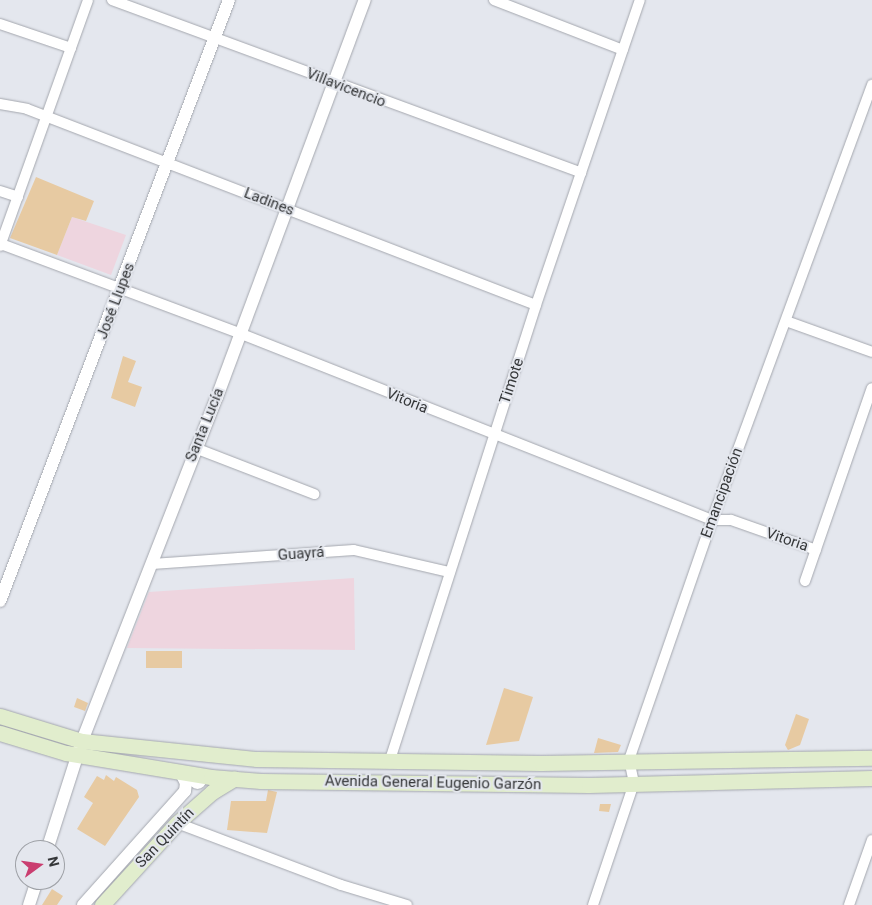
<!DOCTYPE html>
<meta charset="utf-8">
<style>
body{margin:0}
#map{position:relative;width:872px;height:905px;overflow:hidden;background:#e4e7ee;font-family:Roboto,sans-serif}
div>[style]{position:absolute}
.education>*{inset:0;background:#eed5df}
.building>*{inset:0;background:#e7caa2}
.roads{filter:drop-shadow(0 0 1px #a4a7ae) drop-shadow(0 0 1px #a4a7ae)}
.pedestrian>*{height:8px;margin:-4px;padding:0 4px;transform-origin:4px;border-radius:4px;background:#fff}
.pedestrian>.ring{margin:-4px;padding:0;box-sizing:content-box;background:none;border:8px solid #fff;border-radius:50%}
.minor>*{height:10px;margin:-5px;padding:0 5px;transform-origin:5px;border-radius:5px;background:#fff}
.tertiary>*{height:12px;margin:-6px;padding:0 6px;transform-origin:6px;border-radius:6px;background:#fff}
.secondary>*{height:15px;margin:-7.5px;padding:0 7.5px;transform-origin:7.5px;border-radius:7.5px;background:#e1edcd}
span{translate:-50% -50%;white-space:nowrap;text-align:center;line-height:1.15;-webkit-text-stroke:4px #e4e7ee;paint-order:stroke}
.street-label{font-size:15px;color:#353739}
.north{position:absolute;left:15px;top:840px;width:50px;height:50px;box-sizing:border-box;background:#e4e7ee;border:1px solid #9ea1a6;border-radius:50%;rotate:76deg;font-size:14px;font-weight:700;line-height:20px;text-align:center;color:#353739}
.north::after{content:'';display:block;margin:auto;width:18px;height:22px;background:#ca3e70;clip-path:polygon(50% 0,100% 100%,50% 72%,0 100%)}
</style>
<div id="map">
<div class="education">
<i style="clip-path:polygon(72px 217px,126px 235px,111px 275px,57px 255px)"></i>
<i style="clip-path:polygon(354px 578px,355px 650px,127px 648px,149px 592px)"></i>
</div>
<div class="building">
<i style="clip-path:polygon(36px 177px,94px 201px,86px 221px,72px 217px,57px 255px,10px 238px)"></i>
<i style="clip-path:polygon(123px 356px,136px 361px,128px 382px,142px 387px,135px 407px,111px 398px)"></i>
<i style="clip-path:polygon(146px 651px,182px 651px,182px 668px,146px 668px)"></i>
<i style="clip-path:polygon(504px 688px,533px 697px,519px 741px,486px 745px)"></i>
<i style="clip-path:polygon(77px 698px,88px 703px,85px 711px,74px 707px)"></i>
<i style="clip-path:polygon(796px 714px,809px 719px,800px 745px,788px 750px,785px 745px)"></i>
<i style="clip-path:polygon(598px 738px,621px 745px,618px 752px,594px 753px)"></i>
<i style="clip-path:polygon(106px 775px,114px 781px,116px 777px,137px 790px,139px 797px,105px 846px,77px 829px,93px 803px,84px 797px,97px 776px,104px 780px)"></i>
<i style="clip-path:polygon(268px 790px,277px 792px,267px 833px,227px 830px,231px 801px,266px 801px)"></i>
<i style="clip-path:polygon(600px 804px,611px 804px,609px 812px,599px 811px)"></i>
<i style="clip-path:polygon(52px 889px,63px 896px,57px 905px,42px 905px)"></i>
</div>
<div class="roads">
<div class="pedestrian">
<i class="ring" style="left:192.5px;top:775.5px;width:1px;height:1px"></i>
</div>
<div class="minor">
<i style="left:112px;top:0;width:500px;rotate:20.2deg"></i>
<i style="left:494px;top:0;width:138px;rotate:21.2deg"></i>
<i style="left:0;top:24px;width:75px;rotate:18.7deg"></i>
<i style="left:0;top:104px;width:27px;rotate:10deg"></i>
<i style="left:27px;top:109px;width:545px;rotate:21.06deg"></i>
<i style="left:0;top:191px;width:19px;rotate:18deg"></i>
<i style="left:1px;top:244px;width:254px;rotate:20.5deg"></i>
<i style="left:239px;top:333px;width:509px;rotate:21.57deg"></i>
<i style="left:712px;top:520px;width:19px"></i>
<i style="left:731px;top:520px;width:90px;rotate:19.4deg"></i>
<i style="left:0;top:246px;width:261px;rotate:-70.3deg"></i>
<i style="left:786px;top:321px;width:91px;rotate:19.8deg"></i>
<i style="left:195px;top:448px;width:128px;rotate:21.1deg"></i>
<i style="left:152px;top:564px;width:202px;rotate:-4deg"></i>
<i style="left:354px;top:550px;width:98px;rotate:13deg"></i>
<i style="left:805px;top:581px;width:204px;rotate:-70.9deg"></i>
<i style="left:389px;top:763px;width:481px;rotate:-72.2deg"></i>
<i style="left:536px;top:305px;width:322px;rotate:-71.2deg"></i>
<i style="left:177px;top:823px;width:175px;rotate:20.7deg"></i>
<i style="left:341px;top:885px;width:69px;rotate:16.9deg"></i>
<i style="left:593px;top:905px;width:129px;rotate:-71.4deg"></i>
<i style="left:634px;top:783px;width:24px;rotate:-102deg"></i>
<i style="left:629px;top:760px;width:254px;rotate:-70.9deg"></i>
<i style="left:712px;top:520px;width:464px;rotate:-69.8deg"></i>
<i style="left:849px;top:905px;width:69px;rotate:-70.5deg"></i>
</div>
<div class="tertiary">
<i style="left:0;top:601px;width:643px;rotate:-69.14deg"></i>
<i style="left:47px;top:850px;width:114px;rotate:-72.2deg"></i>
<i style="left:82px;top:741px;width:370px;rotate:-68.6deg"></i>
<i style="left:217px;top:397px;width:424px;rotate:-69.6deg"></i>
<i style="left:29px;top:905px;width:26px;rotate:-72deg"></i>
<i style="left:83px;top:905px;width:153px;rotate:-48.2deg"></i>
<i style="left:185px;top:791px;width:8px;rotate:-83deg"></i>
<i style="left:186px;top:783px;width:13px;rotate:-117deg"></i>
</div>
<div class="secondary">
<i style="left:0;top:716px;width:86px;rotate:17deg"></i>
<i style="left:82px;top:741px;width:176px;rotate:5.9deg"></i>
<i style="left:257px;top:759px;width:284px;rotate:0.8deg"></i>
<i style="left:541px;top:763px;width:331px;rotate:-0.9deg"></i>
<i style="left:0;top:733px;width:69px;rotate:16.9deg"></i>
<i style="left:66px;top:753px;width:147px;rotate:9.4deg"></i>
<i style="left:211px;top:777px;width:50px;rotate:4.6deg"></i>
<i style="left:261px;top:781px;width:328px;rotate:0.7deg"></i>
<i style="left:589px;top:785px;width:283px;rotate:-1.4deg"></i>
<i style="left:102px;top:905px;width:111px;rotate:-47.6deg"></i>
<i style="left:177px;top:823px;width:47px;rotate:-41.5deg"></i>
<i style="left:212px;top:792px;width:26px;rotate:-31deg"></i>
</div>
</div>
<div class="street-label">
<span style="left:346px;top:88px;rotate:21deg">Villavicencio</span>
<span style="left:269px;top:202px;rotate:21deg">Ladines</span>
<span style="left:116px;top:301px;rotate:-69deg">José Llupes</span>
<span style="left:512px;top:381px;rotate:-72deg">Timote</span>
<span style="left:407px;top:401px;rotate:22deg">Vitoria</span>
<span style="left:205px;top:425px;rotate:-68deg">Santa Lucía</span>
<span style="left:722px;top:493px;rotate:-70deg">Emancipación</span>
<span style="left:787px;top:540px;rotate:19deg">Vitoria</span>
<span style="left:301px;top:554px;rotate:-4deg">Guayrá</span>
<span style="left:433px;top:783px;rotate:1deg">Avenida General Eugenio Garzón</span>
<span style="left:165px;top:838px;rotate:-46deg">San Quintín</span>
</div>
<div class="north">N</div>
</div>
